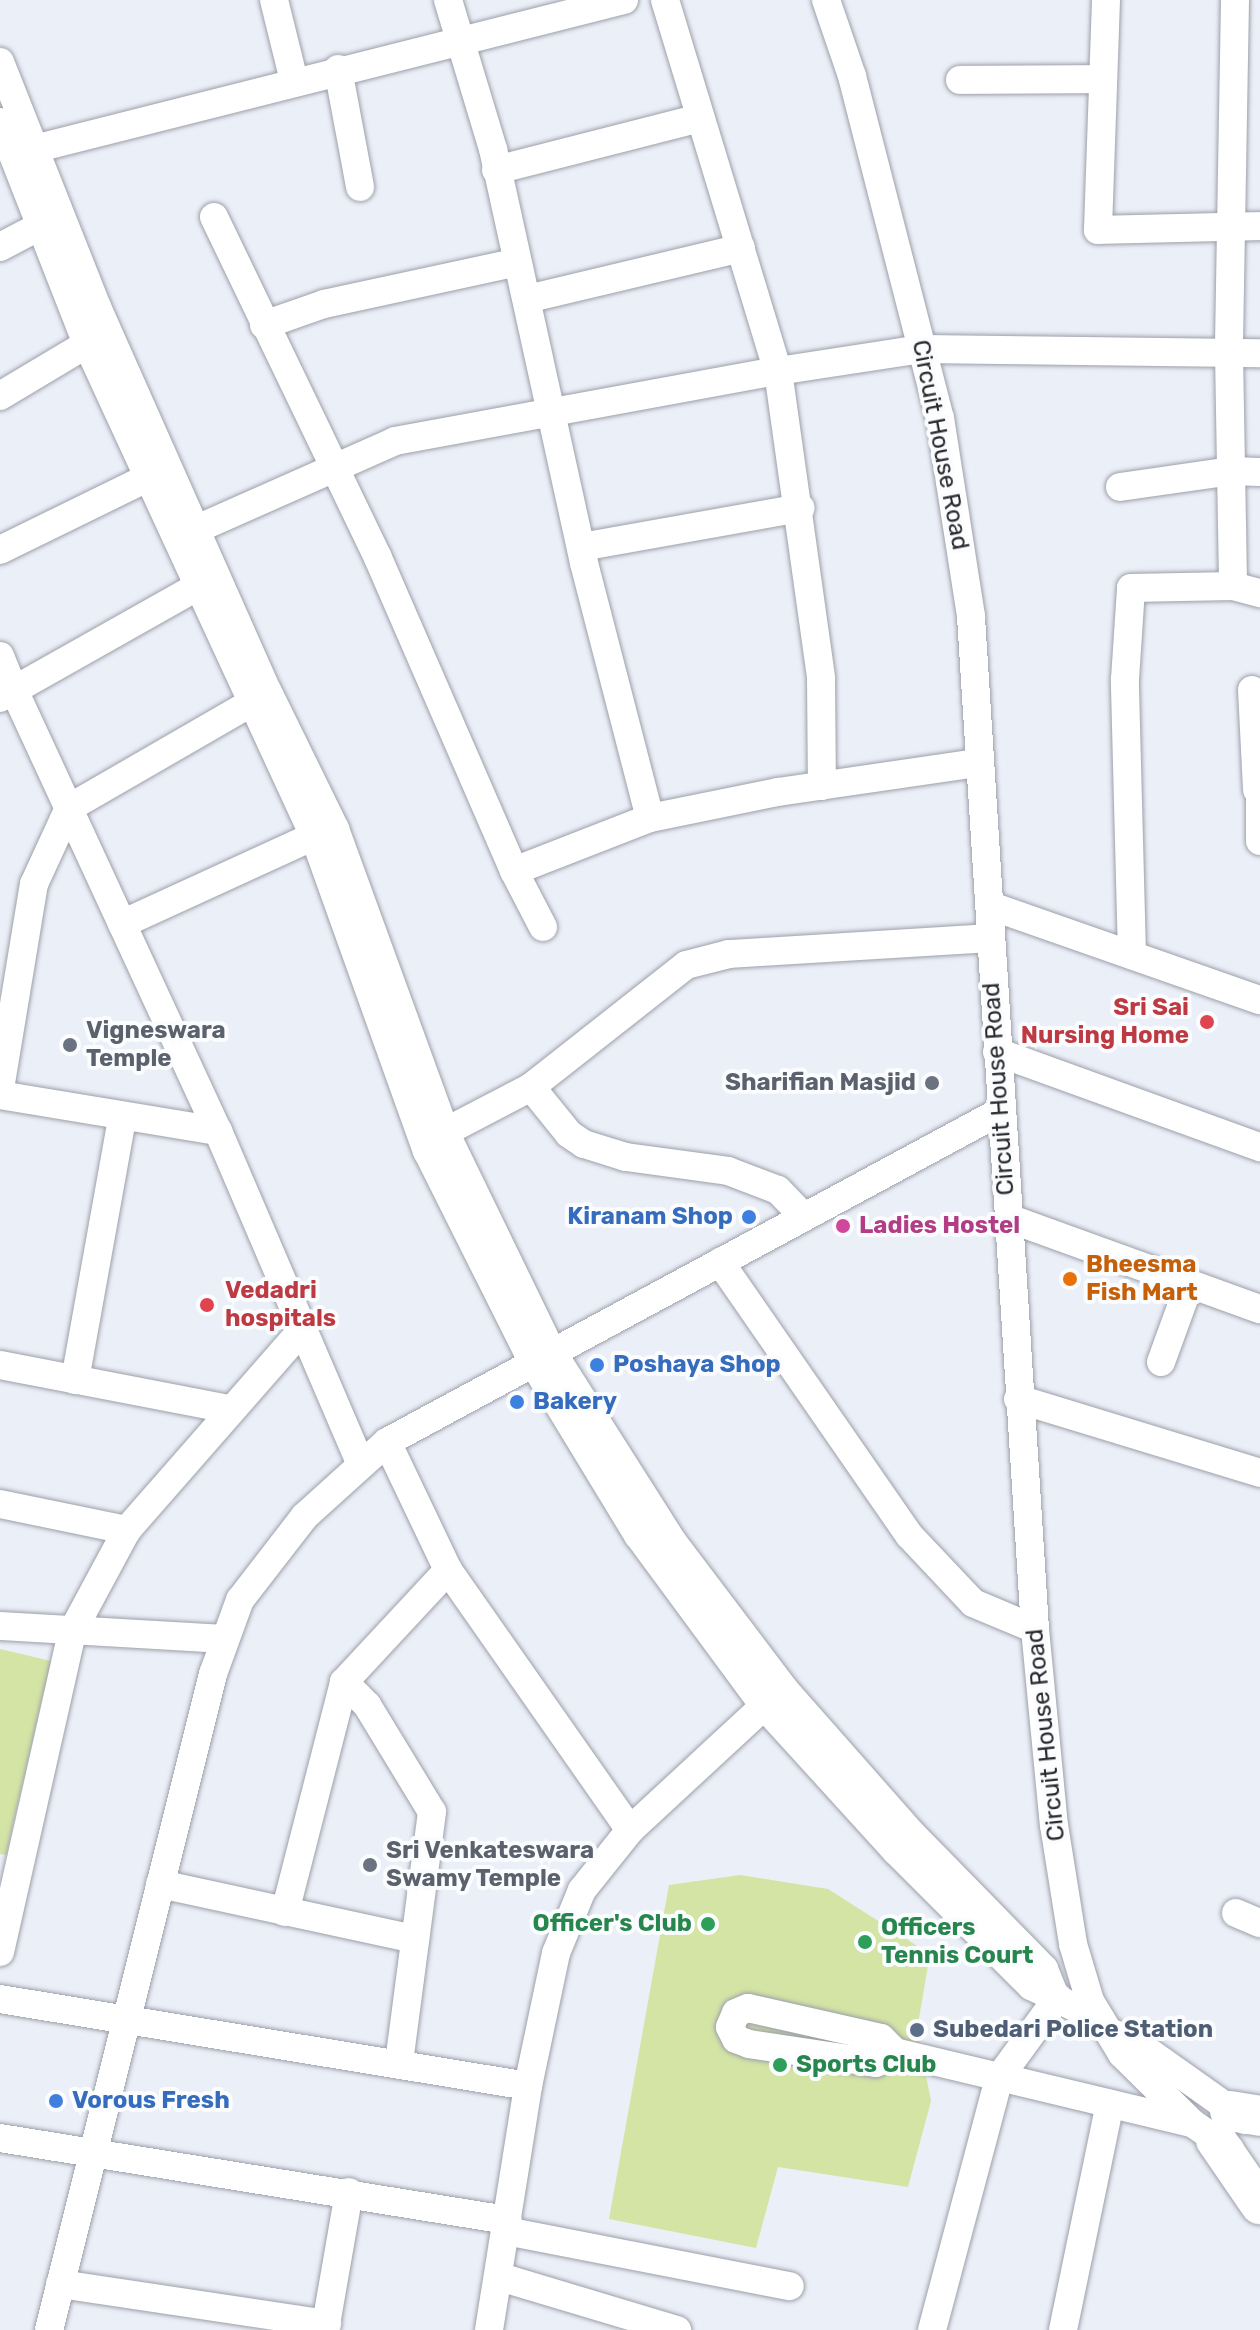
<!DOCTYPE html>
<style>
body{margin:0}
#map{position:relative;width:1260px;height:2330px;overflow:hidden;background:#ebeff8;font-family:Rubik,sans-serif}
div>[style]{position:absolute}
.green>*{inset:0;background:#d3e4a5}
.roads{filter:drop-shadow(0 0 2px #9ca0a9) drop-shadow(0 0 2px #9ca0a9)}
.minor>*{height:28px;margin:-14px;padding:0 14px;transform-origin:14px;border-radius:14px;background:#fff}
.highway>*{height:40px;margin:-20px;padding:0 20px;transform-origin:20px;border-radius:20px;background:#fff}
.dots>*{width:22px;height:22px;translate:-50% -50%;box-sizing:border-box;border:4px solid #fbfcfe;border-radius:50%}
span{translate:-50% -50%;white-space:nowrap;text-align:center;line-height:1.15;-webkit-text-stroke:8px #fbfcfe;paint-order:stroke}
.street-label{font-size:24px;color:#292a2e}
.health-label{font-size:24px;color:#be3a42;font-weight:700}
.right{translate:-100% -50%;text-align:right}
.left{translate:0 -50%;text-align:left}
.worship-label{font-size:24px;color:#5b616d;font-weight:700}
.shop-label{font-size:24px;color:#366cbe;font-weight:700}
.hotel-label{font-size:24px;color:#b23c85;font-weight:700}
.food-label{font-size:24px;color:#c56008;font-weight:700}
.leisure-label{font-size:24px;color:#27864d;font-weight:700}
.service-label{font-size:24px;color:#4e5e75;font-weight:700}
</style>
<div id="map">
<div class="green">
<i style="clip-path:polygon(0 1649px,51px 1661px,6px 1855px,0 1854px)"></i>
<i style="clip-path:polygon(740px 1875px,828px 1889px,930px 1954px,917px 2030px,931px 2101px,908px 2187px,778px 2167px,756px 2248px,609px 2219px,669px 1885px)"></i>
</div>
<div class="roads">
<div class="minor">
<i style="left:274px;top:0;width:83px;rotate:76.1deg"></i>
<i style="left:448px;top:0;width:156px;rotate:73.2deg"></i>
<i style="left:493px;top:149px;width:424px;rotate:77.6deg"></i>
<i style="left:584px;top:563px;width:263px;rotate:75.5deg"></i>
<i style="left:665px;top:0;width:388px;rotate:73.1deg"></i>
<i style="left:778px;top:371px;width:310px;rotate:82deg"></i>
<i style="left:821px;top:678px;width:108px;rotate:89.5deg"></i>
<i style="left:826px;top:0;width:80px;rotate:71.1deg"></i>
<i style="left:852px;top:76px;width:353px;rotate:75.6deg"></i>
<i style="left:940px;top:418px;width:201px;rotate:81.1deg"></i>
<i style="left:971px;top:617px;width:1014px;rotate:86.38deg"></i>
<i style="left:1035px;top:1629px;width:197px;rotate:84.5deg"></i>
<i style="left:1054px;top:1825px;width:121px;rotate:80.9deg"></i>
<i style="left:1073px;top:1944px;width:59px;rotate:73.4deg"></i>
<i style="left:1090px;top:2001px;width:62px;rotate:58.9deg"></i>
<i style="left:1122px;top:2054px;width:98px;rotate:44.6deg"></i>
<i style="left:1192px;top:2123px;width:46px;rotate:34.4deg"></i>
<i style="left:1106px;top:0;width:230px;rotate:92deg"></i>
<i style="left:1098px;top:230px;width:162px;rotate:-1.4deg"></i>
<i style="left:1235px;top:0;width:353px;rotate:91deg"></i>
<i style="left:1229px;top:353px;width:233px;rotate:89deg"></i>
<i style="left:1233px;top:586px;width:28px;rotate:15deg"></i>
<i style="left:0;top:62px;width:264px;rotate:68.4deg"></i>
<i style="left:97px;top:307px;width:421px;rotate:66.1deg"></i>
<i style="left:268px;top:692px;width:153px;rotate:63.9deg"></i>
<i style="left:335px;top:829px;width:322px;rotate:70deg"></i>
<i style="left:445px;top:1132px;width:242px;rotate:64.1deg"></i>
<i style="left:551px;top:1350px;width:227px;rotate:57.6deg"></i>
<i style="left:673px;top:1542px;width:184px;rotate:52.9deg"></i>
<i style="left:784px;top:1689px;width:193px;rotate:48.6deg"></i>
<i style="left:912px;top:1834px;width:189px;rotate:45.6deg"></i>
<i style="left:1044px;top:1969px;width:29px;rotate:68deg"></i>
<i style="left:338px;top:69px;width:120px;rotate:79.4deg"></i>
<i style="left:960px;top:80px;width:143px;rotate:-0.4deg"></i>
<i style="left:0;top:122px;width:238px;rotate:68.6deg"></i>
<i style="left:87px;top:344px;width:542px;rotate:65.23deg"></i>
<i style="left:314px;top:836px;width:335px;rotate:70.3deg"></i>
<i style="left:427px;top:1151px;width:235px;rotate:63.4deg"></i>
<i style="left:532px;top:1361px;width:204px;rotate:58.7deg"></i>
<i style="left:638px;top:1535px;width:212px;rotate:53.6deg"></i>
<i style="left:764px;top:1706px;width:196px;rotate:47.7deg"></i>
<i style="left:896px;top:1851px;width:191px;rotate:45deg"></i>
<i style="left:1031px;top:1986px;width:78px;rotate:25.9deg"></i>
<i style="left:18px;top:153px;width:625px;rotate:-14.17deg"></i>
<i style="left:496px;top:170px;width:211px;rotate:-14.3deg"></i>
<i style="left:214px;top:217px;width:378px;rotate:64.3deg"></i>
<i style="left:378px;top:558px;width:341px;rotate:66.5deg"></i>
<i style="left:514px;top:871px;width:146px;rotate:-21.3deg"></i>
<i style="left:650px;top:818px;width:131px;rotate:-11.5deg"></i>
<i style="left:778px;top:792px;width:202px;rotate:-8.3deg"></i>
<i style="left:0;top:247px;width:45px;rotate:-27.7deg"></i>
<i style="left:527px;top:299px;width:220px;rotate:-13.4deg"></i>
<i style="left:264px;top:325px;width:64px;rotate:-19.3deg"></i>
<i style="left:324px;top:304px;width:198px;rotate:-12.2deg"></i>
<i style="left:0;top:396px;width:101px;rotate:-30.9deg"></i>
<i style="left:1120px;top:487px;width:112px;rotate:-8.2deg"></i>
<i style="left:1231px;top:471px;width:29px;rotate:2deg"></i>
<i style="left:181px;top:536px;width:234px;rotate:-23.9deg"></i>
<i style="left:395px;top:441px;width:389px;rotate:-10.4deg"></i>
<i style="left:778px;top:371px;width:146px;rotate:-8.7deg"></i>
<i style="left:922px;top:349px;width:338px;rotate:0.7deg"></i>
<i style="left:581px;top:547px;width:223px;rotate:-10.1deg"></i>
<i style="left:0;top:550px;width:166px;rotate:-26.1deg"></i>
<i style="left:0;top:656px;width:37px;rotate:68deg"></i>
<i style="left:14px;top:690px;width:210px;rotate:-29.4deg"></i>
<i style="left:1252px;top:690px;width:100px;rotate:87.1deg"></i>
<i style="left:0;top:698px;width:16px;rotate:-30deg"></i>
<i style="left:14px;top:690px;width:486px;rotate:65.2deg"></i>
<i style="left:218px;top:1131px;width:361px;rotate:66.8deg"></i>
<i style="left:1260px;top:791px;width:50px;rotate:90deg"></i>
<i style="left:514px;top:871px;width:63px;rotate:62.6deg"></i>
<i style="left:991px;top:906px;width:285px;rotate:19.3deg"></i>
<i style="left:122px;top:924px;width:211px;rotate:-24.6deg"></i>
<i style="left:1132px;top:955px;width:276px;rotate:-91.5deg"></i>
<i style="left:1125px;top:679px;width:91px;rotate:-86.2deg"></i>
<i style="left:1131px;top:588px;width:102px;rotate:-1.1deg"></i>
<i style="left:997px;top:1052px;width:280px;rotate:19.9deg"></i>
<i style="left:531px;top:1087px;width:60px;rotate:51deg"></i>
<i style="left:569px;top:1134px;width:18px;rotate:34deg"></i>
<i style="left:584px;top:1144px;width:44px;rotate:17.2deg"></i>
<i style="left:626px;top:1157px;width:103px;rotate:7.8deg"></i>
<i style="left:728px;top:1171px;width:53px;rotate:20.8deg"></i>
<i style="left:778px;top:1190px;width:37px;rotate:46deg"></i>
<i style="left:0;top:1089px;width:208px;rotate:-80.6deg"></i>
<i style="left:34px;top:884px;width:84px;rotate:-65.3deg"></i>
<i style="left:69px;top:808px;width:208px;rotate:-30deg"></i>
<i style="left:0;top:1095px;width:221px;rotate:9.4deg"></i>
<i style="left:445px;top:1132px;width:97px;rotate:-27.6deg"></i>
<i style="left:531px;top:1087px;width:197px;rotate:-38.2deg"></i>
<i style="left:686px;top:965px;width:44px;rotate:-14.3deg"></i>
<i style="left:729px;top:954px;width:261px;rotate:-3.5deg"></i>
<i style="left:1008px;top:1218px;width:268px;rotate:19.9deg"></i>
<i style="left:720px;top:1262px;width:332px;rotate:55.3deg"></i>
<i style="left:909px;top:1535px;width:93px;rotate:46.7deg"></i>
<i style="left:973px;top:1603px;width:67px;rotate:22.8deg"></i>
<i style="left:1161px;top:1362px;width:82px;rotate:-70deg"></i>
<i style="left:0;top:1365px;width:232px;rotate:10.9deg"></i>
<i style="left:75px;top:1380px;width:266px;rotate:-79.8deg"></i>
<i style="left:1018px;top:1399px;width:253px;rotate:17deg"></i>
<i style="left:387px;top:1442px;width:142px;rotate:64.5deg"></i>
<i style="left:448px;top:1570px;width:317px;rotate:55deg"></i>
<i style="left:0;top:1504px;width:130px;rotate:11.6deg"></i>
<i style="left:0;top:1626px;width:224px;rotate:3.3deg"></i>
<i style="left:344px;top:1682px;width:33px;rotate:45deg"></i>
<i style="left:367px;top:1705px;width:125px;rotate:58.7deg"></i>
<i style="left:432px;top:1812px;width:252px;rotate:97.5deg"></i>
<i style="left:160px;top:1884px;width:261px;rotate:12.2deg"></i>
<i style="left:285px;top:1912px;width:237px;rotate:-75.6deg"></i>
<i style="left:344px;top:1682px;width:153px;rotate:-47.1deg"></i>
<i style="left:1236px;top:1913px;width:26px;rotate:23deg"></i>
<i style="left:0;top:1952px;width:328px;rotate:-77.3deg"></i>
<i style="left:72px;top:1632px;width:116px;rotate:-61.7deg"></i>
<i style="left:127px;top:1530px;width:264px;rotate:-48.8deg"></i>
<i style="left:0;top:1999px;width:535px;rotate:9.36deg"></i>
<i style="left:1112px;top:2033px;width:25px;rotate:21deg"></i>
<i style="left:1135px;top:2042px;width:135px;rotate:35.3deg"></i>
<i style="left:895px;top:2052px;width:22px;rotate:150deg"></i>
<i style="left:876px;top:2063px;width:128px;rotate:-171.5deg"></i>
<i style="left:749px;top:2044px;width:14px;rotate:-159deg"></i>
<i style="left:736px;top:2039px;width:13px;rotate:-117deg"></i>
<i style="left:730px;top:2027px;width:15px;rotate:-67deg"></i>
<i style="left:736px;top:2013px;width:13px;rotate:-23deg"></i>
<i style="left:748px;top:2008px;width:136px;rotate:12.7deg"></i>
<i style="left:881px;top:2038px;width:20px;rotate:45deg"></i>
<i style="left:895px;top:2052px;width:304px;rotate:13.5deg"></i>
<i style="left:0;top:2138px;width:514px;rotate:9.19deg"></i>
<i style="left:506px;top:2231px;width:289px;rotate:11deg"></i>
<i style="left:500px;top:2277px;width:185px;rotate:16.7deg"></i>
<i style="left:60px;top:2284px;width:270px;rotate:8.5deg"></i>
<i style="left:49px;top:2330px;width:676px;rotate:-75.96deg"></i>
<i style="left:213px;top:1674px;width:79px;rotate:-70deg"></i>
<i style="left:240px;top:1600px;width:106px;rotate:-52.3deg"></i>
<i style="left:305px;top:1516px;width:110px;rotate:-42.1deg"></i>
<i style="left:387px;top:1442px;width:698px;rotate:-28.33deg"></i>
<i style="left:325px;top:2330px;width:140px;rotate:-80.1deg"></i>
<i style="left:489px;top:2330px;width:247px;rotate:-80.9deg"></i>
<i style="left:528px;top:2086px;width:136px;rotate:-78.1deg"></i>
<i style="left:556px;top:1953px;width:68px;rotate:-67.6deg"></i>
<i style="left:582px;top:1890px;width:77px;rotate:-51.3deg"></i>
<i style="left:630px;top:1830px;width:183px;rotate:-42.8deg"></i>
<i style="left:932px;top:2330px;width:261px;rotate:-75.1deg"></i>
<i style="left:999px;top:2078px;width:100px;rotate:-53.9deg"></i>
<i style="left:1063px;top:2330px;width:231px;rotate:-78.3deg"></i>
</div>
<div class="highway">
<i style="left:1230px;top:2111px;width:30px;rotate:9deg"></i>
<i style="left:1216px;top:2140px;width:78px;rotate:55.5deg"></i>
</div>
</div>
<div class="dots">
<i style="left:1207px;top:1022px;background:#e0444e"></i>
<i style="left:70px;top:1045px;background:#6b7280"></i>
<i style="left:932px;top:1083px;background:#6b7280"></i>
<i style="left:749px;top:1217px;background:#3f7fe0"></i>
<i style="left:843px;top:1226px;background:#d1479c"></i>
<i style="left:1070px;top:1279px;background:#e8710a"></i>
<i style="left:207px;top:1305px;background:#e0444e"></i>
<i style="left:597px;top:1365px;background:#3f7fe0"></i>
<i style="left:517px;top:1402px;background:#3f7fe0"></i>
<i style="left:370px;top:1865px;background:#6b7280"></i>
<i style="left:708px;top:1924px;background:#2e9e5b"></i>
<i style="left:865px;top:1942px;background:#2e9e5b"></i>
<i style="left:917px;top:2030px;background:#5c6f8a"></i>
<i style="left:780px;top:2065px;background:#2e9e5b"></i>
<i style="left:56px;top:2101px;background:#3f7fe0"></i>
</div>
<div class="street-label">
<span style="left:940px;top:445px;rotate:79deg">Circuit House Road</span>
<span style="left:999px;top:1089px;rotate:-94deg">Circuit House Road</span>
<span style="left:1046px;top:1735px;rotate:-96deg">Circuit House Road</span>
</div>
<div class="health-label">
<span class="right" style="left:1189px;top:1022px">Sri Sai<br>Nursing Home</span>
<span class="left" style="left:225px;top:1305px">Vedadri<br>hospitals</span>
</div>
<div class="worship-label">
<span class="left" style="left:86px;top:1045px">Vigneswara<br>Temple</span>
<span class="right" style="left:916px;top:1083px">Sharifian Masjid</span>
<span class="left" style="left:386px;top:1865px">Sri Venkateswara<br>Swamy Temple</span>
</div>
<div class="shop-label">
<span class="right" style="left:733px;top:1217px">Kiranam Shop</span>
<span class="left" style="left:613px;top:1365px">Poshaya Shop</span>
<span class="left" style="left:533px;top:1402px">Bakery</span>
<span class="left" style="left:72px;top:2101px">Vorous Fresh</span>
</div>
<div class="hotel-label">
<span class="left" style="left:859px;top:1226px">Ladies Hostel</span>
</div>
<div class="food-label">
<span class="left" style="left:1086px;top:1279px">Bheesma<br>Fish Mart</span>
</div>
<div class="leisure-label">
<span class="right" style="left:692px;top:1924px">Officer's Club</span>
<span class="left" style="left:881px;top:1942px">Officers<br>Tennis Court</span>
<span class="left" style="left:796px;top:2065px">Sports Club</span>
</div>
<div class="service-label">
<span class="left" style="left:933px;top:2030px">Subedari Police Station</span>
</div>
</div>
